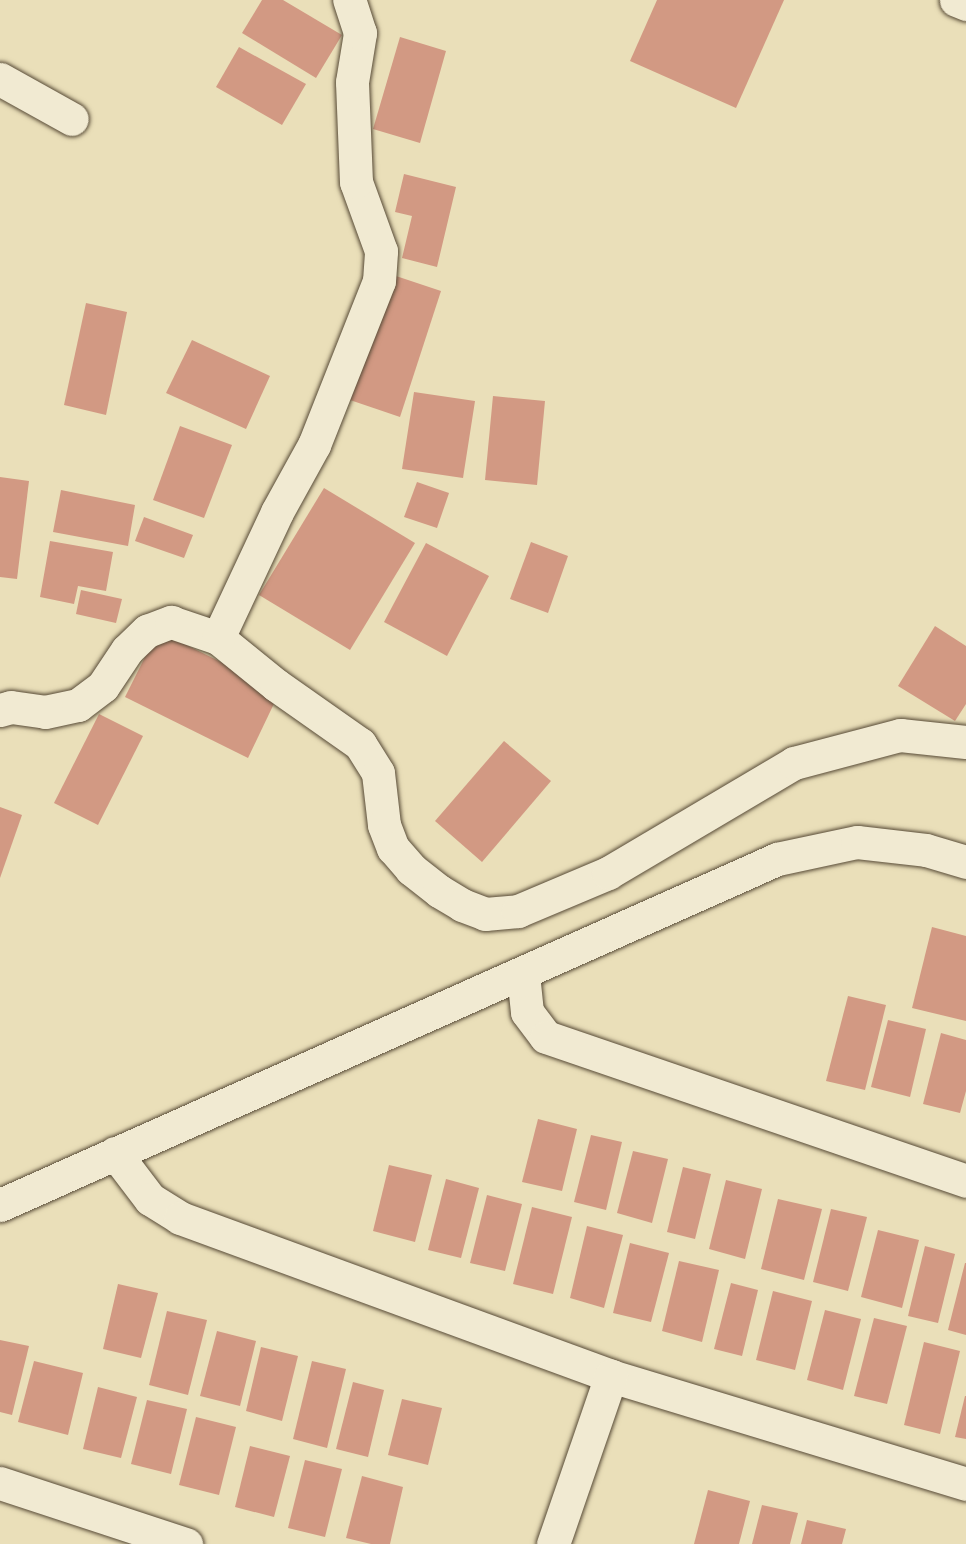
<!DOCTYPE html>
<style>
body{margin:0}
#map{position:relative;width:966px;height:1544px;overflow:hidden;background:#eadfb9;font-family:Vollkorn,serif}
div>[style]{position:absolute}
.building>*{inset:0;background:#d29983}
.roads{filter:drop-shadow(0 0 2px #574a36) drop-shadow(0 0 2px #574a36)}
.street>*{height:33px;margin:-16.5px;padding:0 16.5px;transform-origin:16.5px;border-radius:16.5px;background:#f1ead2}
span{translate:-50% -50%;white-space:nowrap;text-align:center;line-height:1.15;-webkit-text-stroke:6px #f1ead2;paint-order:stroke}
</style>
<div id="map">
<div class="building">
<i style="clip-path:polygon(262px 0,283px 0,342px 35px,316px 78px,242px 33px)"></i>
<i style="clip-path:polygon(657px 0,784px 0,736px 108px,630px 61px)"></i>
<i style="clip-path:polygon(400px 37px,446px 51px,420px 143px,373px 129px)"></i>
<i style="clip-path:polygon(239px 47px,306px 84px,282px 125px,216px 87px)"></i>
<i style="clip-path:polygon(404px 174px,456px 187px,437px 267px,402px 258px,412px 216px,395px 212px)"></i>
<i style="clip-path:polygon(390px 274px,441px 291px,400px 417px,350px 400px)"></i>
<i style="clip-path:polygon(86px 303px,127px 312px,106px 415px,64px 405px)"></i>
<i style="clip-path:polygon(192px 340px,270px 376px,246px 429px,166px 393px)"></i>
<i style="clip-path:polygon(414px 392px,475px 401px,463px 478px,402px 469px)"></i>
<i style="clip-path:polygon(493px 396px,545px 401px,537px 485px,485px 480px)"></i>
<i style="clip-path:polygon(180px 426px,232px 445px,204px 518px,153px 500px)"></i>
<i style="clip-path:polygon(0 477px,29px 481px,17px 579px,0 577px)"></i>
<i style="clip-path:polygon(417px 482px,449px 493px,437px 528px,404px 517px)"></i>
<i style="clip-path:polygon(324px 488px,415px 543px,350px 650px,259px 595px)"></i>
<i style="clip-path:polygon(61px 490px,135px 505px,128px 546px,53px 532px)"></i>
<i style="clip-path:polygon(144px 517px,193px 535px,184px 558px,135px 541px)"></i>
<i style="clip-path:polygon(50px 541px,113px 552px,106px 591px,78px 586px,74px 604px,40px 597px)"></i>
<i style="clip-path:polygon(531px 542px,568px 556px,548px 613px,510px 599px)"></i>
<i style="clip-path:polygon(426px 543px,489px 576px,447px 656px,384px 622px)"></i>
<i style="clip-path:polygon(81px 590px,122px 599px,116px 623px,76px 614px)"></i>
<i style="clip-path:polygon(935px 626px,966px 646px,966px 704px,955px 721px,898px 686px)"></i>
<i style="clip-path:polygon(158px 631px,280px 691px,248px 758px,125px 697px)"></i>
<i style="clip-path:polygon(99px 714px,143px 736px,98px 825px,54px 803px)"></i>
<i style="clip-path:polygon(504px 741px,551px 781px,482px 862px,435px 821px)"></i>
<i style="clip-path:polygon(0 807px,22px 815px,0 878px)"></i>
<i style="clip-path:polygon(932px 927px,966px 936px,966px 1021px,912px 1008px)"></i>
<i style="clip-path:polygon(848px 996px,886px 1005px,865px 1090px,826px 1081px)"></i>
<i style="clip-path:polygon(888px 1020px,926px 1029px,910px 1097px,871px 1087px)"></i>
<i style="clip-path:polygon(941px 1033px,966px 1040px,966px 1091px,960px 1113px,923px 1104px)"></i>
<i style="clip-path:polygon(538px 1119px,577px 1129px,562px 1191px,522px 1182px)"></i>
<i style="clip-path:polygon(591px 1135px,622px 1142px,606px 1210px,574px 1202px)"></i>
<i style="clip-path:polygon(633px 1151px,668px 1159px,652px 1223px,617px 1213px)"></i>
<i style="clip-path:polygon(389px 1165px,432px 1175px,415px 1242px,373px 1231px)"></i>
<i style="clip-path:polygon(683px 1167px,711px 1174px,695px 1239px,667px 1232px)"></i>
<i style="clip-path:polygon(446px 1179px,479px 1188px,461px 1258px,428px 1250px)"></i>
<i style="clip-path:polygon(726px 1180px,762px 1189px,745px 1259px,709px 1249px)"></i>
<i style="clip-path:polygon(487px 1195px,522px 1204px,505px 1271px,470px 1263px)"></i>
<i style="clip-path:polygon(778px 1199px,822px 1209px,804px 1280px,761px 1269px)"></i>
<i style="clip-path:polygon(532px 1207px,572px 1217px,553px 1294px,513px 1284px)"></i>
<i style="clip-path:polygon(831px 1209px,867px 1217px,848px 1291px,813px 1282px)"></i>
<i style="clip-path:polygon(587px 1226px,623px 1235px,604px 1308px,570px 1298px)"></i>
<i style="clip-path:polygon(878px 1230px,919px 1240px,902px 1308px,861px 1297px)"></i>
<i style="clip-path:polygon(630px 1243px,669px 1253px,651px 1322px,613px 1313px)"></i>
<i style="clip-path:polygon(925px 1246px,955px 1254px,938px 1323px,908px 1316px)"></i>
<i style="clip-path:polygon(679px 1261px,719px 1270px,702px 1342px,662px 1331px)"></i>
<i style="clip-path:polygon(965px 1263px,966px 1263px,966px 1335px,948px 1330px)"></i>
<i style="clip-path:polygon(731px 1283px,758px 1290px,742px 1356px,714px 1349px)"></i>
<i style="clip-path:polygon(118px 1284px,158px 1293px,141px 1358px,103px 1349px)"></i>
<i style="clip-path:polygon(773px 1291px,812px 1301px,795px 1370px,756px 1360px)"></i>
<i style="clip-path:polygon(825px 1310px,861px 1319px,843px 1390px,807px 1380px)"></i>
<i style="clip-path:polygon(167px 1311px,207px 1320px,188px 1395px,149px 1385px)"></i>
<i style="clip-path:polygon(874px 1318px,907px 1326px,887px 1404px,854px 1396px)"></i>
<i style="clip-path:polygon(217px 1331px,256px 1341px,240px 1406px,200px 1396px)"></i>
<i style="clip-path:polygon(0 1340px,29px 1346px,12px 1415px,0 1412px)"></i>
<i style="clip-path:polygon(924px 1342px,960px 1351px,940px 1434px,904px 1425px)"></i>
<i style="clip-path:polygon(261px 1347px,298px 1356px,282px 1421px,246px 1411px)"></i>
<i style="clip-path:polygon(34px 1361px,83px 1373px,68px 1435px,18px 1422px)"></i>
<i style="clip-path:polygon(312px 1361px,346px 1369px,327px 1448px,293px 1439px)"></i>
<i style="clip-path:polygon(353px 1382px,384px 1390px,368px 1457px,336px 1449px)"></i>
<i style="clip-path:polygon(98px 1387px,137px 1397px,121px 1458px,83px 1449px)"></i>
<i style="clip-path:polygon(965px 1396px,966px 1396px,966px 1439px,955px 1437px)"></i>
<i style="clip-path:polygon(402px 1399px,442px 1408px,428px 1465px,388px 1455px)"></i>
<i style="clip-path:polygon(147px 1400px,187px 1409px,171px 1474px,131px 1464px)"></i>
<i style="clip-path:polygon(196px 1417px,236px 1427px,219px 1495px,179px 1485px)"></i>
<i style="clip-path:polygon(250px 1446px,290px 1456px,274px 1517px,235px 1507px)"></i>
<i style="clip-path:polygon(305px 1460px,342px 1469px,325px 1537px,288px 1528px)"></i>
<i style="clip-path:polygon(362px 1476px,403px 1487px,390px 1544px,371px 1544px,346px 1538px)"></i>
<i style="clip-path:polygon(708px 1490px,750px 1501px,739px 1544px,694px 1544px)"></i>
<i style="clip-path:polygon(762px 1505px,798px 1513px,790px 1544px,752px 1544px)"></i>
<i style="clip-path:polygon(807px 1520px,846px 1529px,842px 1544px,801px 1544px)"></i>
</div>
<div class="roads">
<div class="street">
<i style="left:956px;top:0;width:11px;rotate:22deg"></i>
<i style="left:0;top:79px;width:82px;rotate:29.1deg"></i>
<i style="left:218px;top:638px;width:75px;rotate:39deg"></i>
<i style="left:276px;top:685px;width:103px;rotate:35.1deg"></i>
<i style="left:360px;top:744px;width:34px;rotate:58deg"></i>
<i style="left:378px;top:773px;width:52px;rotate:83.4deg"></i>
<i style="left:384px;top:825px;width:25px;rotate:69deg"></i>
<i style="left:393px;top:848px;width:28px;rotate:49deg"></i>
<i style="left:411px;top:869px;width:36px;rotate:38deg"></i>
<i style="left:439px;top:891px;width:27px;rotate:31deg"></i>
<i style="left:462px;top:905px;width:25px;rotate:21deg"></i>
<i style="left:485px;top:914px;width:33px;rotate:-5deg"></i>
<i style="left:518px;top:911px;width:98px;rotate:-22.9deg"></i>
<i style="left:608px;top:873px;width:216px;rotate:-30.6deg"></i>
<i style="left:794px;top:763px;width:110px;rotate:-14.8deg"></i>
<i style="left:900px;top:735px;width:66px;rotate:6.1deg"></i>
<i style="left:0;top:710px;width:11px;rotate:-15deg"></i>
<i style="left:11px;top:707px;width:34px;rotate:8deg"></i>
<i style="left:45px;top:712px;width:34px;rotate:-12deg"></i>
<i style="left:78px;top:705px;width:31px;rotate:-37deg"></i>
<i style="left:103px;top:686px;width:43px;rotate:-56.3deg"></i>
<i style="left:127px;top:650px;width:28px;rotate:-44deg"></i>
<i style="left:147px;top:631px;width:26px;rotate:-21deg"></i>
<i style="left:171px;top:622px;width:50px;rotate:18.8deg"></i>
<i style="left:218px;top:638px;width:139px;rotate:-64.9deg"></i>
<i style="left:277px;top:512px;width:77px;rotate:-61.1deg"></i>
<i style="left:314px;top:445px;width:176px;rotate:-68.4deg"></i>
<i style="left:379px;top:281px;width:30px;rotate:-86deg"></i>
<i style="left:381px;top:251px;width:73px;rotate:-109.9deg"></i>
<i style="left:356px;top:182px;width:100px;rotate:-92.3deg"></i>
<i style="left:352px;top:82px;width:50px;rotate:-80.7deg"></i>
<i style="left:360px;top:33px;width:35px;rotate:-108deg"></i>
<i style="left:523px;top:974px;width:38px;rotate:84deg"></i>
<i style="left:527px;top:1012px;width:31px;rotate:53deg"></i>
<i style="left:546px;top:1037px;width:444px;rotate:18.9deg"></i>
<i style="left:115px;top:1153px;width:58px;rotate:52.7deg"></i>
<i style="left:150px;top:1199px;width:36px;rotate:32deg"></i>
<i style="left:180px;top:1218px;width:459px;rotate:20.1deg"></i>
<i style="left:611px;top:1376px;width:371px;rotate:16.9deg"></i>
<i style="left:0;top:1205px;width:851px;rotate:-24deg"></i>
<i style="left:777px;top:859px;width:82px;rotate:-12deg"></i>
<i style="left:857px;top:842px;width:69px;rotate:6.6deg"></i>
<i style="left:926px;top:850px;width:42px;rotate:16.7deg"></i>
<i style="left:0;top:1483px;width:196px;rotate:18.2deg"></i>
<i style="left:553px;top:1544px;width:178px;rotate:-71deg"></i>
</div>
</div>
</div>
